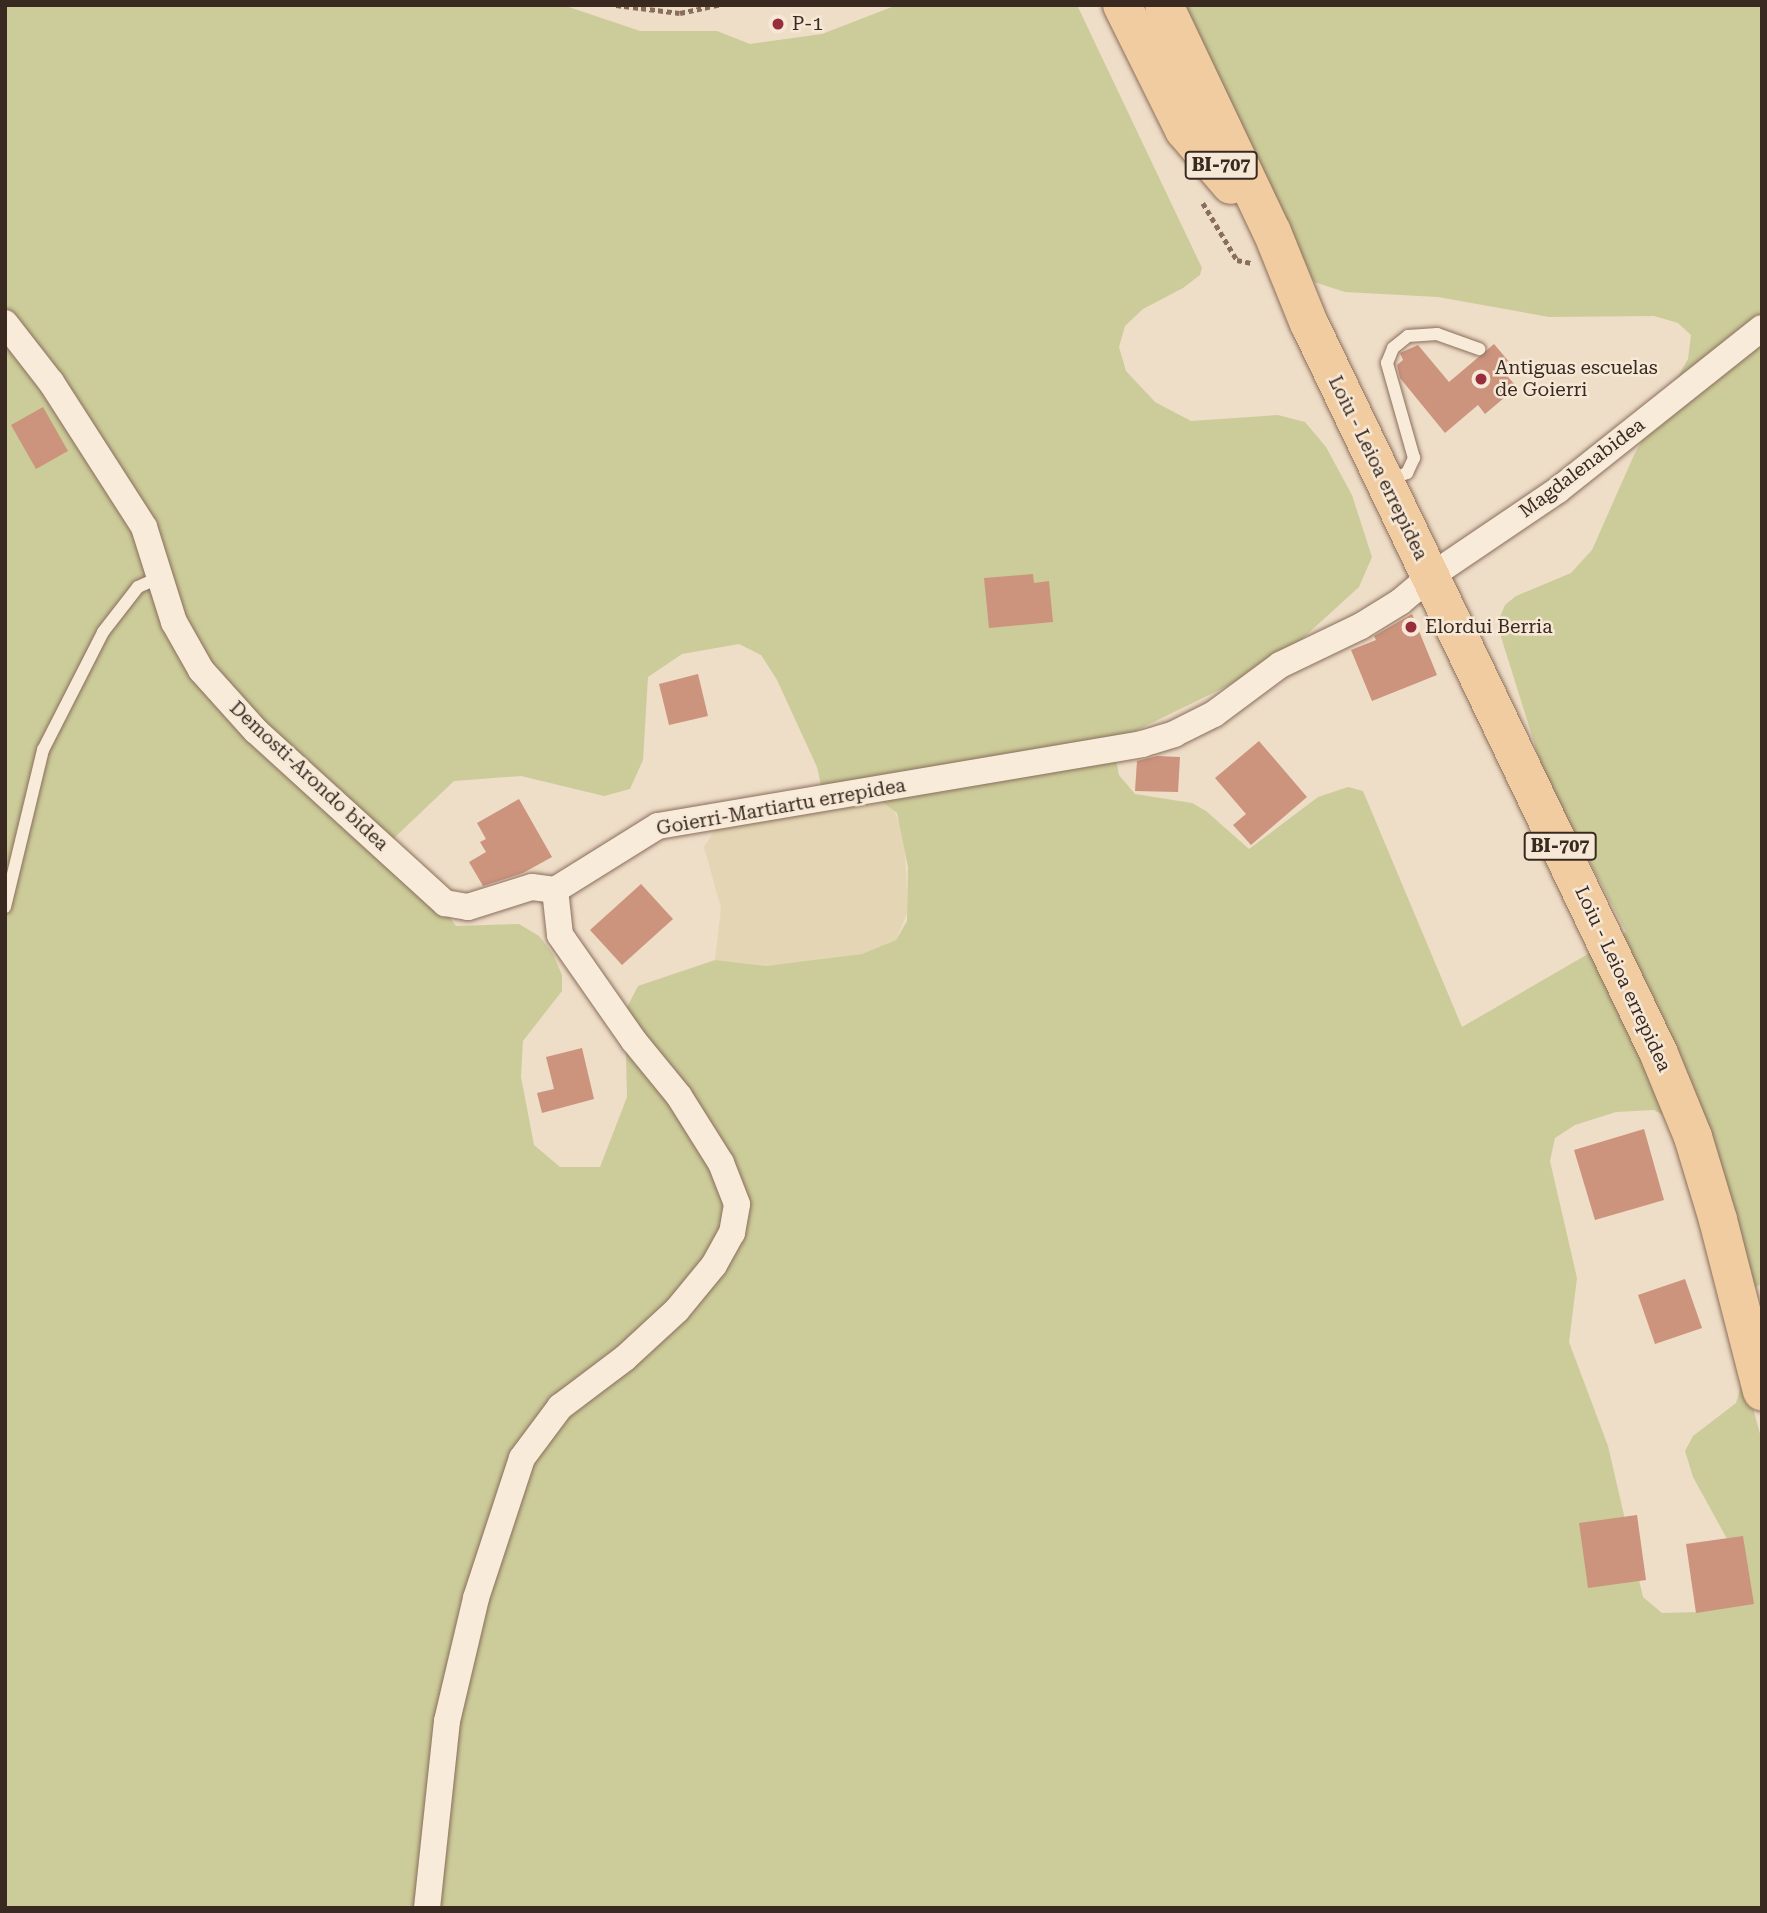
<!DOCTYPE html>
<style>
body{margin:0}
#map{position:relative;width:1767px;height:1913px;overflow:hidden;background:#eeddc7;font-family:"Roboto Serif",serif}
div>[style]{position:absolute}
.farmland>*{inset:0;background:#e4d6b4}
.green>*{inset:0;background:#cccc9a}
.building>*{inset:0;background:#cc937d}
.path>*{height:4.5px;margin-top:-2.25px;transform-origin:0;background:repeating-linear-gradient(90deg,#8a6e5c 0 5px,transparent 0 8.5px)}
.roads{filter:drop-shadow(0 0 2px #8a6e5c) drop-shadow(0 0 2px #8a6e5c)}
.lane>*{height:12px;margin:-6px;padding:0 6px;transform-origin:6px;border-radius:6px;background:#f9ebda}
.street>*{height:26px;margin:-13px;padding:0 13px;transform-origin:13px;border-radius:13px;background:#f9ebda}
.primary>*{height:38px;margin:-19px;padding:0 19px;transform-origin:19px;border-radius:19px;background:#f0cca0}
.dots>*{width:19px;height:19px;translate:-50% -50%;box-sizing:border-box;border:4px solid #f6e8d6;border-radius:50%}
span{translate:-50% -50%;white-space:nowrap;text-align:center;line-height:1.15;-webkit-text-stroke:5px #f6e8d6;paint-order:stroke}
.shield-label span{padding:2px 5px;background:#f6e8d6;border:2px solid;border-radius:5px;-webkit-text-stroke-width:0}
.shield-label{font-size:18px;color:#3a2920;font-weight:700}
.poi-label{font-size:19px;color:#3a2920}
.left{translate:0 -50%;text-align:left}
.street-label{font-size:19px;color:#3a2920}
.frame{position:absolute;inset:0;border:7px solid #3a2920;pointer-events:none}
</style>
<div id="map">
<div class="farmland">
<i style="clip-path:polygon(876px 797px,892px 806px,904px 834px,908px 911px,896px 940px,862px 954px,804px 963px,766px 966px,715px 960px,721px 908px,704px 847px,715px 830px,732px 822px)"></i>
</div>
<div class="green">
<i style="clip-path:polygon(evenodd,5px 5px,563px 5px,640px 31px,717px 31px,750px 44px,822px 34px,897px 5px,1077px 5px,1202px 268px,1200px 275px,1183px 288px,1143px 309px,1125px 326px,1119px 347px,1126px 371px,1155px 402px,1191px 421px,1278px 415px,1305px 422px,1326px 447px,1352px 495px,1372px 557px,1359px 587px,1292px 648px,1250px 675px,1127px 735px,1115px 754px,1119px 775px,1135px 794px,1192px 803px,1206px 811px,1249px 849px,1318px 797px,1348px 787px,1363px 791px,1462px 1027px,1626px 932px,1543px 771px,1497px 624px,1505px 605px,1516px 596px,1571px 573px,1592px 550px,1634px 455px,1688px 359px,1691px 335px,1678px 323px,1654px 316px,1549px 317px,1438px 297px,1345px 292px,1314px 282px,1181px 5px,1762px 5px,1762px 1284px,1730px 1299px,1718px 1222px,1665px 1116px,1654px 1110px,1616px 1112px,1575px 1125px,1555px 1138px,1550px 1161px,1577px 1278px,1569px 1342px,1608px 1446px,1643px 1597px,1662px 1613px,1699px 1612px,1737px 1557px,1693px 1477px,1685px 1451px,1693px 1436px,1736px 1403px,1744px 1376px,1762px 1441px,1762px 1908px,5px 1908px,5px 5px,739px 644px,761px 655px,777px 680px,817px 767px,823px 794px,876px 797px,897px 813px,908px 867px,907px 921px,896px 940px,862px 954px,766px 966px,715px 960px,638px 986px,625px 1011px,627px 1097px,600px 1167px,560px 1167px,534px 1145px,521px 1077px,523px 1041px,562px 991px,562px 975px,553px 954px,539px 936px,519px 924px,456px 926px,393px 839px,454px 781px,521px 776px,604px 796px,630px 789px,643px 760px,648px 677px,682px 654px,739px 644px)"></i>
</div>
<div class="building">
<i style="clip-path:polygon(1494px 344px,1516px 370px,1508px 377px,1517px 387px,1485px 414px,1478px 405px,1445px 433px,1400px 378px,1397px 365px,1403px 360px,1400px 353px,1418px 345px,1449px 382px)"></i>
<i style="clip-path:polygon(43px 407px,68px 451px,36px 469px,11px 425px)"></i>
<i style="clip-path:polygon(1033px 574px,1034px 583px,1049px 581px,1053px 622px,989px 628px,984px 578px)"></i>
<i style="clip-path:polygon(1412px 614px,1437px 675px,1372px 701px,1351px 650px,1376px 640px,1374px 636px)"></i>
<i style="clip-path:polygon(698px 674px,708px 716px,669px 725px,659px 684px)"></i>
<i style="clip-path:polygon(1259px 741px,1307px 797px,1251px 845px,1233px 825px,1246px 814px,1215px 778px)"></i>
<i style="clip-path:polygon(1157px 756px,1180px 757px,1178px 792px,1135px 791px,1137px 761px)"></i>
<i style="clip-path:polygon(519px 799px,552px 857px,523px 873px,483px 886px,469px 862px,486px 852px,480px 842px,486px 839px,477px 823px)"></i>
<i style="clip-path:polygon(641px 884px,673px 919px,622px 965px,590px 930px)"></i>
<i style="clip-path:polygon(582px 1048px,594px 1099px,542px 1113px,537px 1093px,554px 1089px,546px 1057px)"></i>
<i style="clip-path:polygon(1644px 1129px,1664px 1200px,1595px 1220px,1574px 1150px)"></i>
<i style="clip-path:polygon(1685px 1279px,1702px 1328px,1655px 1344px,1638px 1295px)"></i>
<i style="clip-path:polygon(1637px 1515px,1646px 1580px,1588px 1588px,1579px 1523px)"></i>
<i style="clip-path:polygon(1743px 1536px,1754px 1604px,1696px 1613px,1686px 1544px)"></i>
</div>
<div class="path">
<i style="left:616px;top:5px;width:64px;rotate:7.1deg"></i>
<i style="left:680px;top:13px;width:40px;rotate:-12deg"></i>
<i style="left:1203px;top:203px;width:66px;rotate:59.2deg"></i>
<i style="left:1237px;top:260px;width:14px;rotate:12deg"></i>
</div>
<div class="roads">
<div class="lane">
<i style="left:1388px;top:481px;width:21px;rotate:-23deg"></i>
<i style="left:1407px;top:473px;width:17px;rotate:-65deg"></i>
<i style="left:1414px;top:458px;width:99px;rotate:-105.9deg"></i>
<i style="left:1387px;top:363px;width:16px;rotate:-68deg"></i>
<i style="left:1393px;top:348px;width:19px;rotate:-39deg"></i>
<i style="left:1408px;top:336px;width:29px;rotate:-4deg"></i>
<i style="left:1437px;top:334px;width:45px;rotate:19.7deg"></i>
<i style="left:5px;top:907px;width:162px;rotate:-76.4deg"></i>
<i style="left:43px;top:750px;width:132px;rotate:-63deg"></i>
<i style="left:103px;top:632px;width:57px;rotate:-52.1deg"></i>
<i style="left:138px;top:587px;width:22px;rotate:-24deg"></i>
</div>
<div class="street">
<i style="left:5px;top:323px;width:75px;rotate:52.1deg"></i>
<i style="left:51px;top:382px;width:172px;rotate:57.3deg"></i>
<i style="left:144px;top:527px;width:100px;rotate:72.5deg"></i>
<i style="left:174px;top:622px;width:55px;rotate:60.6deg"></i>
<i style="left:201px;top:670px;width:82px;rotate:48deg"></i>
<i style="left:256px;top:731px;width:256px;rotate:42.3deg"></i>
<i style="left:445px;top:903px;width:23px;rotate:10deg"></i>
<i style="left:468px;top:907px;width:67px;rotate:-17.4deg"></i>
<i style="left:532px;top:887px;width:23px;rotate:7deg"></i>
<i style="left:555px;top:890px;width:121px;rotate:-31.9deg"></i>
<i style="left:658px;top:826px;width:491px;rotate:-9.6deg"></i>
<i style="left:1142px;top:744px;width:34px;rotate:-17deg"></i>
<i style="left:1174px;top:734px;width:45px;rotate:-26.6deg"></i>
<i style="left:1214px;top:714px;width:82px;rotate:-36.6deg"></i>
<i style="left:1280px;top:665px;width:90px;rotate:-25.7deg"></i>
<i style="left:1361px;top:626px;width:46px;rotate:-31.6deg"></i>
<i style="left:1400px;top:602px;width:40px;rotate:-40deg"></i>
<i style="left:1431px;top:576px;width:153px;rotate:-34.1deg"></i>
<i style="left:1558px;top:490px;width:260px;rotate:-38.5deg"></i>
<i style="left:427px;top:1908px;width:188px;rotate:-83.9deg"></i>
<i style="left:447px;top:1721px;width:126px;rotate:-76.7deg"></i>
<i style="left:476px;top:1598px;width:147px;rotate:-71.8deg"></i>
<i style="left:522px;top:1458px;width:64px;rotate:-53.3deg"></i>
<i style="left:560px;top:1407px;width:81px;rotate:-37deg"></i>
<i style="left:625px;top:1358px;width:71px;rotate:-42.7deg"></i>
<i style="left:677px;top:1310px;width:58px;rotate:-50.6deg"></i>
<i style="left:714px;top:1265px;width:37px;rotate:-61deg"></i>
<i style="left:732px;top:1233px;width:29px;rotate:-80deg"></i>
<i style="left:737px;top:1204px;width:44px;rotate:-111.3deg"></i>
<i style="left:721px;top:1163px;width:79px;rotate:-122.1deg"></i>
<i style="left:679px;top:1096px;width:71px;rotate:-129.3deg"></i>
<i style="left:634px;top:1041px;width:129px;rotate:-124.9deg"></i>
<i style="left:560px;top:935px;width:45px;rotate:-96.3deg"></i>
</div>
<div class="primary">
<i style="left:1122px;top:5px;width:140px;rotate:63.6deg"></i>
<i style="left:1184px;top:130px;width:72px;rotate:49.5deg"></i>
<i style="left:1164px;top:5px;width:251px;rotate:64.6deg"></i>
<i style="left:1272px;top:232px;width:96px;rotate:68deg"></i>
<i style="left:1308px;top:321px;width:813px;rotate:64.41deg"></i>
<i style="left:1659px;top:1054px;width:90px;rotate:67.7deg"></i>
<i style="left:1693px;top:1137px;width:87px;rotate:73.2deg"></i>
<i style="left:1718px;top:1220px;width:177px;rotate:75.6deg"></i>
</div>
</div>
<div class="dots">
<i style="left:778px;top:24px;background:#982d3c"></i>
<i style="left:1481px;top:379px;background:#982d3c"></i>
<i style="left:1411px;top:627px;background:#982d3c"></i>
</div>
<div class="shield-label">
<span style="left:1221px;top:165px">BI-707</span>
<span style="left:1560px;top:846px">BI-707</span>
</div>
<div class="poi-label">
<span class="left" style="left:792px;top:24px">P-1</span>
<span class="left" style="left:1495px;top:379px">Antiguas escuelas<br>de Goierri</span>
<span class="left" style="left:1425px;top:627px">Elordui Berria</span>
</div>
<div class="street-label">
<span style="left:1378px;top:468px;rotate:64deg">Loiu - Leioa errepidea</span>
<span style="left:1582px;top:468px;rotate:-37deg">Magdalenabidea</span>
<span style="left:309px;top:776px;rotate:43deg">Demosti-Arondo bidea</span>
<span style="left:781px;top:807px;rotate:-10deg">Goierri-Martiartu errepidea</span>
<span style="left:1623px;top:979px;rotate:65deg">Loiu - Leioa errepidea</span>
</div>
<div class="frame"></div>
</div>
